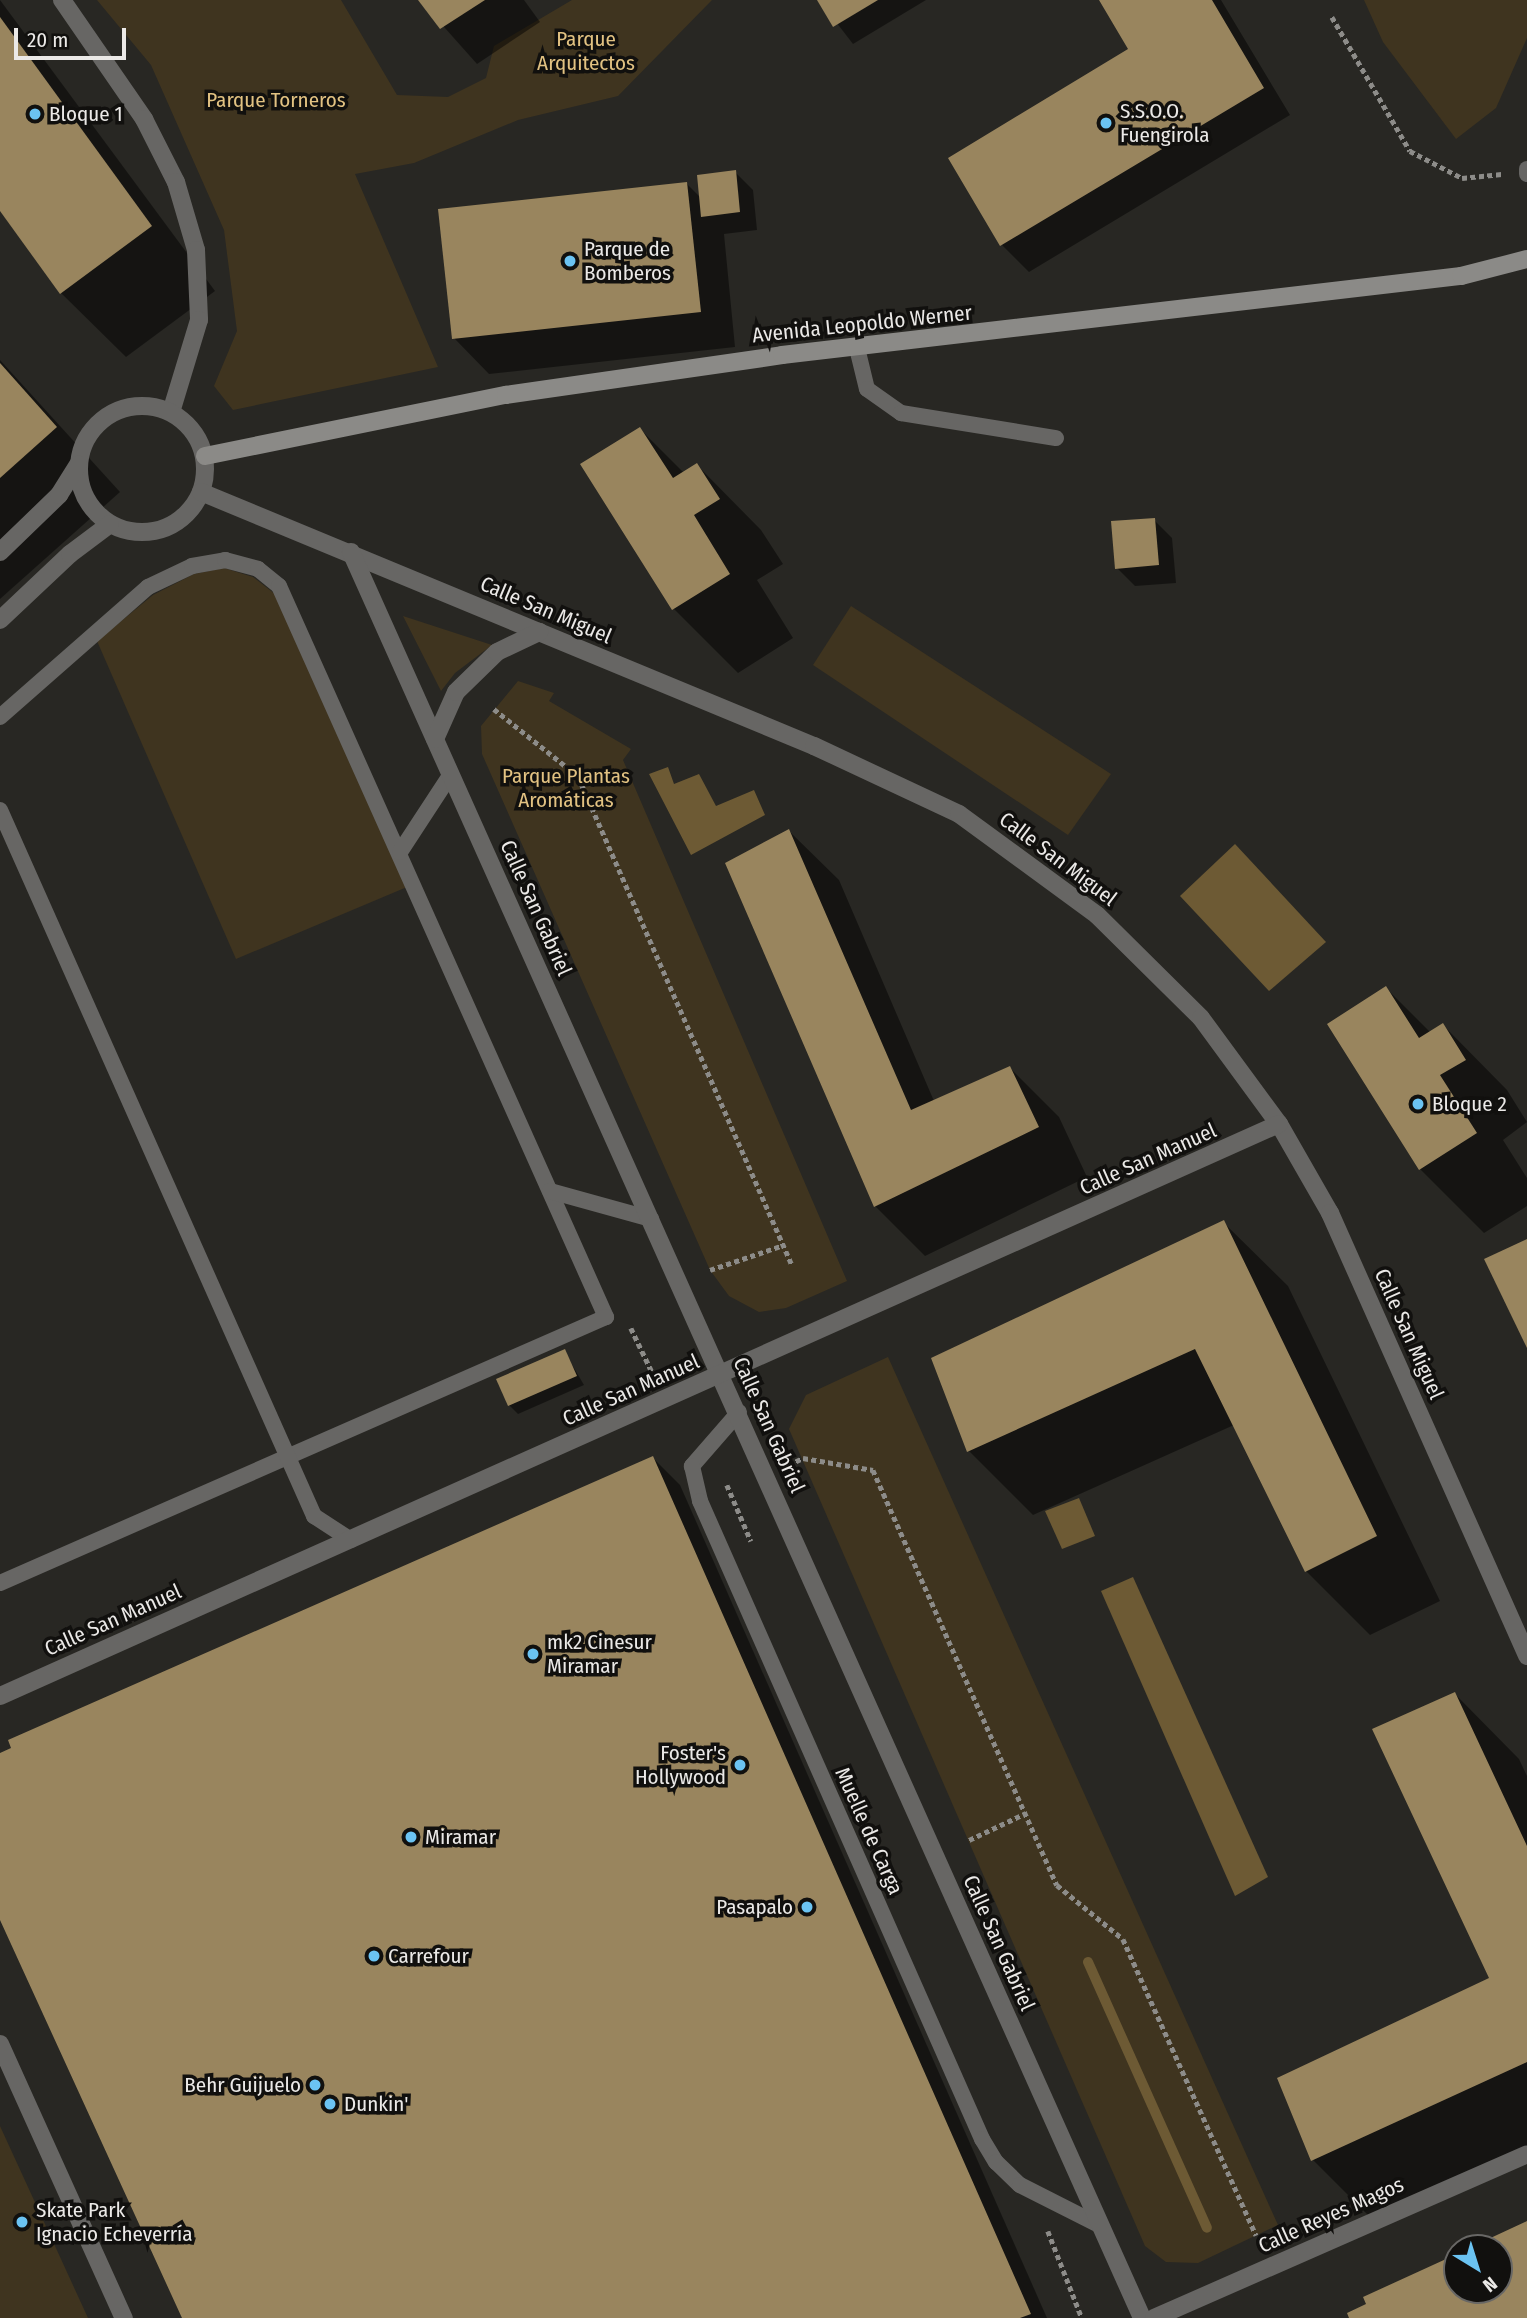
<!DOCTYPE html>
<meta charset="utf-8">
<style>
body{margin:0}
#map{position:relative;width:1527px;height:2318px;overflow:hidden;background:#282723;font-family:"Fira Sans Condensed",sans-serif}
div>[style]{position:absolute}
.green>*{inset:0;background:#3f341f}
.water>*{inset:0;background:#6d5a34}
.shadow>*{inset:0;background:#0007}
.stream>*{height:10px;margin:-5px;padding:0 5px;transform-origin:5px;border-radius:5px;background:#6d5a34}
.building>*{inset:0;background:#99855e}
.path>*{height:4.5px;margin-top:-2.25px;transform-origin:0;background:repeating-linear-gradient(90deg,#8d8c89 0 5px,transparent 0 8.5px)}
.lane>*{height:16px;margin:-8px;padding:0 8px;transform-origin:8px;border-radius:8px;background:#676664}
.street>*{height:18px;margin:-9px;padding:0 9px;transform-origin:9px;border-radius:9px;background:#676664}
.street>.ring{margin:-9px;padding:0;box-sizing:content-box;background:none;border:18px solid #676664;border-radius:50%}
.secondary>*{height:18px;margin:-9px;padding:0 9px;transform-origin:9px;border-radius:9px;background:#8b8a87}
.dots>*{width:19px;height:19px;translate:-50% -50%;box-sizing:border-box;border:4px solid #11100e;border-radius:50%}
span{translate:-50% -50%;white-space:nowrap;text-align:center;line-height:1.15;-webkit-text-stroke:7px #11100e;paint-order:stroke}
.park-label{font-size:21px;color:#e2c282}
.poi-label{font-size:21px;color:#ebe9e7}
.left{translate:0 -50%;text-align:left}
.right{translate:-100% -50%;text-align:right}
.street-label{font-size:21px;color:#ebe9e7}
.north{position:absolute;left:1443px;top:2234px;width:70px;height:70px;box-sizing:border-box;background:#11100e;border:2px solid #686765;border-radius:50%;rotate:142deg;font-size:19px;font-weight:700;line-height:28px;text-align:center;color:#ebe9e7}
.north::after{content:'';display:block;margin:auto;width:24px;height:32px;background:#6bc3f2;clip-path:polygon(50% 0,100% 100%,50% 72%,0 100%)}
.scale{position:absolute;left:14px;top:28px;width:112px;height:32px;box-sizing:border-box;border:4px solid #ebe9e7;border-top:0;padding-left:9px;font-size:21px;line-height:24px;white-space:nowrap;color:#ebe9e7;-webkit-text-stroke:5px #11100e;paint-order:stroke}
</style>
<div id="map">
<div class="green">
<i style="clip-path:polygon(97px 0,341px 0,397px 95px,448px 97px,486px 78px,494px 46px,572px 0,712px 0,618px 96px,518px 120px,414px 163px,355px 174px,438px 367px,233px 410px,214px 386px,237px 331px,224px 230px,151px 65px)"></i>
<i style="clip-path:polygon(1364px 0,1527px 0,1527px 38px,1496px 108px,1456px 139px,1383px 42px)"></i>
<i style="clip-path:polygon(224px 568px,253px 577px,275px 594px,407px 887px,236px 959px,97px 641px,153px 595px,194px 574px)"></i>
<i style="clip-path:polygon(851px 606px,1111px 774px,1068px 835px,813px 665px)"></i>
<i style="clip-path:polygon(403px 616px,492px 645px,455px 673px,441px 691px)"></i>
<i style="clip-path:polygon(518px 681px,554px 693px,549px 701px,631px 749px,623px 760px,847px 1281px,786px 1308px,759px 1312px,729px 1296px,710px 1270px,482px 754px,481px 726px)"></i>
<i style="clip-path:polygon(888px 1357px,1278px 2225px,1198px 2263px,1166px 2262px,1145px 2246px,789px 1429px,806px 1395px)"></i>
<i style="clip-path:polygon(0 2126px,88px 2318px,0 2318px)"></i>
</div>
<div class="water">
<i style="clip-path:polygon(668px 767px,674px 784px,699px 774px,716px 806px,754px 790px,765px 815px,691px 855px,649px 774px)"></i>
<i style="clip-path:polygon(1235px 844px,1326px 942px,1269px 991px,1180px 896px)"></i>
<i style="clip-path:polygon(1079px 1498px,1095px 1536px,1062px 1549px,1045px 1511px)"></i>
<i style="clip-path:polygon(1133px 1577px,1268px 1877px,1235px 1896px,1101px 1591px)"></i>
</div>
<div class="shadow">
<i style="clip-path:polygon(0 0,215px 291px,126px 357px,61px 293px,0 208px)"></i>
<i style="clip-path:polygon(420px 0,524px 0,540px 22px,477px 64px)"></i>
<i style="clip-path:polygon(819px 0,926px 0,853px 44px)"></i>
<i style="clip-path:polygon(1101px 0,1221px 0,1290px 115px,1029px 272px,1002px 245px,1131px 50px)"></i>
<i style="clip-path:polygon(735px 172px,753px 190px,757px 230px,724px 234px,735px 347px,489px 374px,454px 338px,687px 184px,701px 198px)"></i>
<i style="clip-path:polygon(0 360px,120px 492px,0 599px)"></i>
<i style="clip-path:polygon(640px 429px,684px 473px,697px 465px,761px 530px,783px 564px,757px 580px,793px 638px,738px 673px,674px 609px,583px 464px)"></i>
<i style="clip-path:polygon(1154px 520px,1172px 538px,1176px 583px,1135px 586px,1117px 568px)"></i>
<i style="clip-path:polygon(789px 831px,839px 880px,934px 1101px,1010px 1068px,1059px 1117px,1087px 1177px,925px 1256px,875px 1206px)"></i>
<i style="clip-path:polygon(1386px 988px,1431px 1033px,1443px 1025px,1507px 1090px,1527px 1122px,1503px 1140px,1527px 1178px,1527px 1206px,1484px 1233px,1420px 1169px)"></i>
<i style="clip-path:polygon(1223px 1222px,1288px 1286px,1440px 1601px,1370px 1635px,1306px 1571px,1234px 1425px,1033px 1515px,969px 1451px,933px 1358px)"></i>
<i style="clip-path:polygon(564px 1351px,584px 1385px,518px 1414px,509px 1405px)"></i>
<i style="clip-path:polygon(653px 1458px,680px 1485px,1047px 2318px,184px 2318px,0 1915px,0 1755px)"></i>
<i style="clip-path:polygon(1455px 1694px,1519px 1759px,1527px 1776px,1527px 2155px,1377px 2224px,1313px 2160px,1491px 1979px)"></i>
</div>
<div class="stream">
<i style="left:1088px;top:1962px;width:291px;rotate:65.9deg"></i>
</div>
<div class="building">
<i style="clip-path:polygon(418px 0,485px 0,440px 29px)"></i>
<i style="clip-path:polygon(817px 0,878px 0,833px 27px)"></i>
<i style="clip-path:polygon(1099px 0,1212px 0,1264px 88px,1000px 246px,948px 158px,1128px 49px)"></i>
<i style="clip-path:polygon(0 17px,152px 226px,60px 294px,0 211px)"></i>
<i style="clip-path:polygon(736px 170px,740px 212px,701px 217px,697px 175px)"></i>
<i style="clip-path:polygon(687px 182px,701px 312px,452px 339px,438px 209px)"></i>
<i style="clip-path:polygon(0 363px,57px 427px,0 478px)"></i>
<i style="clip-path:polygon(640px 427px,673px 478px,697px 463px,720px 499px,694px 515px,730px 574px,672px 610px,580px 464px)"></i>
<i style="clip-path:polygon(1155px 518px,1159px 565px,1115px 569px,1111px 521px)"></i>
<i style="clip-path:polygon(789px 829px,911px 1110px,1010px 1066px,1039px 1127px,874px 1207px,725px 863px)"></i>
<i style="clip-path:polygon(1386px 986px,1419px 1038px,1443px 1023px,1466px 1060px,1440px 1075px,1477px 1133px,1419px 1170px,1327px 1024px)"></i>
<i style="clip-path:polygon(1224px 1220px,1377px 1536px,1305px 1572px,1195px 1349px,967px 1452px,931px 1358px)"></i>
<i style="clip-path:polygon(1527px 1239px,1527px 1348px,1484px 1259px)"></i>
<i style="clip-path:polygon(565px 1349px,577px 1376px,508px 1406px,496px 1379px)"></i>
<i style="clip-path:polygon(653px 1456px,1031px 2314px,1020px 2318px,182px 2318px,0 1920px,0 1753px,11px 1748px,8px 1740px)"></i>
<i style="clip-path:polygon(1455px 1692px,1527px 1846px,1527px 2062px,1311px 2161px,1277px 2078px,1489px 1978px,1372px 1729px)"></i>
<i style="clip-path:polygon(1527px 2221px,1527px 2318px,1349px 2318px,1347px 2313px,1366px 2304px,1363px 2297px,1457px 2254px,1457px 2290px,1499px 2290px,1499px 2248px,1469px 2248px)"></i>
</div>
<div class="path">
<i style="left:1332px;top:17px;width:155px;rotate:59.8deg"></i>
<i style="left:1410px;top:151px;width:59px;rotate:27.4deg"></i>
<i style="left:1462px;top:178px;width:40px;rotate:-5.7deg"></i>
<i style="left:494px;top:709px;width:107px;rotate:38.6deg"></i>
<i style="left:578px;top:776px;width:534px;rotate:66.36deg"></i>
<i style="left:710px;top:1270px;width:78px;rotate:-18.7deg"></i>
<i style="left:631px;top:1328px;width:51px;rotate:64.4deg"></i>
<i style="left:788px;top:1465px;width:17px;rotate:-25deg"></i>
<i style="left:803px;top:1458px;width:71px;rotate:9.7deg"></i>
<i style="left:873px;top:1470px;width:454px;rotate:66.1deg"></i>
<i style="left:1057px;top:1885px;width:85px;rotate:39.3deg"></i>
<i style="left:1123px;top:1939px;width:325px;rotate:65.8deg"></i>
<i style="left:727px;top:1485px;width:61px;rotate:66.8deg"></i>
<i style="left:969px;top:1840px;width:63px;rotate:-25.3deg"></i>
<i style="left:1048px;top:2231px;width:93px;rotate:68.7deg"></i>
</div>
<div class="lane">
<i style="left:1527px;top:169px;width:5px;rotate:90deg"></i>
<i style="left:857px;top:348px;width:42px;rotate:76.3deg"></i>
<i style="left:867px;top:389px;width:42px;rotate:35.2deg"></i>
<i style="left:901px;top:413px;width:157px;rotate:9.2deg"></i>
<i style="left:0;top:717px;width:197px;rotate:-41.3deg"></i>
<i style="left:148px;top:587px;width:49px;rotate:-25.5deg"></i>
<i style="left:192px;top:566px;width:34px;rotate:-10deg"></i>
<i style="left:225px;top:560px;width:34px;rotate:15deg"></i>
<i style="left:258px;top:569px;width:27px;rotate:39deg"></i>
<i style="left:279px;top:586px;width:801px;rotate:65.9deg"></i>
<i style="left:606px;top:1317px;width:662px;rotate:156.3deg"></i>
<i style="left:0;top:810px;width:773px;rotate:66.02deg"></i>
<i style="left:314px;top:1516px;width:44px;rotate:33deg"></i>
<i style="left:400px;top:852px;width:93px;rotate:-56.8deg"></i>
<i style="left:550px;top:1191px;width:105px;rotate:15.5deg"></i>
<i style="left:739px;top:1412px;width:72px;rotate:131deg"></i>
<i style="left:692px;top:1466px;width:36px;rotate:77deg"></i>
<i style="left:700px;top:1501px;width:698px;rotate:66.15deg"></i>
<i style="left:982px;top:2139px;width:27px;rotate:59deg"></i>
<i style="left:996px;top:2162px;width:33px;rotate:44deg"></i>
<i style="left:1020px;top:2185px;width:91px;rotate:26.8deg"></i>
</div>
<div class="street">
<i style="left:62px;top:0;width:145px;rotate:55.4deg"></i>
<i style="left:144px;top:119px;width:71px;rotate:63.1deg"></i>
<i style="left:176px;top:182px;width:71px;rotate:73.6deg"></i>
<i style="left:196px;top:250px;width:70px;rotate:87.5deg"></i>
<i style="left:199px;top:320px;width:96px;rotate:106.9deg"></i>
<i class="ring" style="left:79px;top:406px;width:108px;height:108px"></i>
<i style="left:201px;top:492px;width:664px;rotate:22.51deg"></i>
<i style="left:814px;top:746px;width:160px;rotate:25.1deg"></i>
<i style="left:959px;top:814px;width:171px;rotate:36.2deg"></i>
<i style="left:1097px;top:915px;width:146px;rotate:44.7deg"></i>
<i style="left:1201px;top:1018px;width:132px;rotate:53.7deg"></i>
<i style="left:1279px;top:1124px;width:103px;rotate:60.2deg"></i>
<i style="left:1330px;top:1213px;width:485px;rotate:66deg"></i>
<i style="left:0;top:552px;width:82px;rotate:-44deg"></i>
<i style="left:59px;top:495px;width:36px;rotate:-58deg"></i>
<i style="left:351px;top:552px;width:1935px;rotate:65.87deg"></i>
<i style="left:0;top:620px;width:96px;rotate:-43.3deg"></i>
<i style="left:70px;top:554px;width:50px;rotate:-36.9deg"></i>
<i style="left:435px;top:739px;width:51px;rotate:-65.9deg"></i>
<i style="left:456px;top:692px;width:57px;rotate:-44.3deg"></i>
<i style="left:497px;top:652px;width:47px;rotate:-25.5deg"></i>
<i style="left:0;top:1696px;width:1401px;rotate:-24.1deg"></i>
<i style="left:0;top:2044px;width:301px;rotate:65.7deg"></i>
<i style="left:1154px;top:2318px;width:407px;rotate:-23.7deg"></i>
</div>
<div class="secondary">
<i style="left:205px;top:456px;width:307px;rotate:-11.5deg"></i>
<i style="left:506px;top:395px;width:279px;rotate:-8.2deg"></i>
<i style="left:782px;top:355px;width:684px;rotate:-6.64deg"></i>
<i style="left:1461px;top:276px;width:68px;rotate:-14.4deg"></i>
</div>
<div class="dots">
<i style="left:35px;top:114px;background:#6bc3f2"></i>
<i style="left:1106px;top:123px;background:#6bc3f2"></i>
<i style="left:570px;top:261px;background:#6bc3f2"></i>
<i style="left:1418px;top:1104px;background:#6bc3f2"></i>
<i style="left:533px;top:1654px;background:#6bc3f2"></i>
<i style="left:740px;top:1765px;background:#6bc3f2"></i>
<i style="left:411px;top:1837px;background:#6bc3f2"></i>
<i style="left:807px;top:1907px;background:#6bc3f2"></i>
<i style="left:374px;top:1956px;background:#6bc3f2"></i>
<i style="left:315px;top:2085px;background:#6bc3f2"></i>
<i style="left:330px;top:2104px;background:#6bc3f2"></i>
<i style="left:22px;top:2222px;background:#6bc3f2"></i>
</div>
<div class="park-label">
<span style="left:586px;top:51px">Parque<br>Arquitectos</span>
<span style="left:276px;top:100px">Parque Torneros</span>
<span style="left:566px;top:788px">Parque Plantas<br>Aromáticas</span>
</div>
<div class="poi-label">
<span class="left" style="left:1120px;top:123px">S.S.O.O.<br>Fuengirola</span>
<span class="left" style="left:49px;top:114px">Bloque 1</span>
<span class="left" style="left:584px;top:261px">Parque de<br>Bomberos</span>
<span class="left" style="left:1432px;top:1104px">Bloque 2</span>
<span class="left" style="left:547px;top:1654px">mk2 Cinesur<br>Miramar</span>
<span class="right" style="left:726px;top:1765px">Foster's<br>Hollywood</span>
<span class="left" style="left:425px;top:1837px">Miramar</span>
<span class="right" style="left:793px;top:1907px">Pasapalo</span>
<span class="left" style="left:388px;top:1956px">Carrefour</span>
<span class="right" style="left:301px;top:2085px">Behr Guijuelo</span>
<span class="left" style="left:344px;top:2104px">Dunkin'</span>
<span class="left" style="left:36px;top:2222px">Skate Park<br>Ignacio Echeverría</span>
</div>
<div class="street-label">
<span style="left:862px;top:324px;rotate:-6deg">Avenida Leopoldo Werner</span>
<span style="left:546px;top:610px;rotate:23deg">Calle San Miguel</span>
<span style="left:1058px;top:859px;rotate:37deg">Calle San Miguel</span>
<span style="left:536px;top:908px;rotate:66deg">Calle San Gabriel</span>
<span style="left:1148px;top:1159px;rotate:-24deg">Calle San Manuel</span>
<span style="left:1409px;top:1334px;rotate:66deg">Calle San Miguel</span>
<span style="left:631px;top:1390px;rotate:-24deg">Calle San Manuel</span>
<span style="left:769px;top:1425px;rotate:66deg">Calle San Gabriel</span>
<span style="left:113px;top:1620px;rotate:-24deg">Calle San Manuel</span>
<span style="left:869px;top:1831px;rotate:66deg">Muelle de Carga</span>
<span style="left:999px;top:1943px;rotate:66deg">Calle San Gabriel</span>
<span style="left:1331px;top:2215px;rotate:-24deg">Calle Reyes Magos</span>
</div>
<div class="north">N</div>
<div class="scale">20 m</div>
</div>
